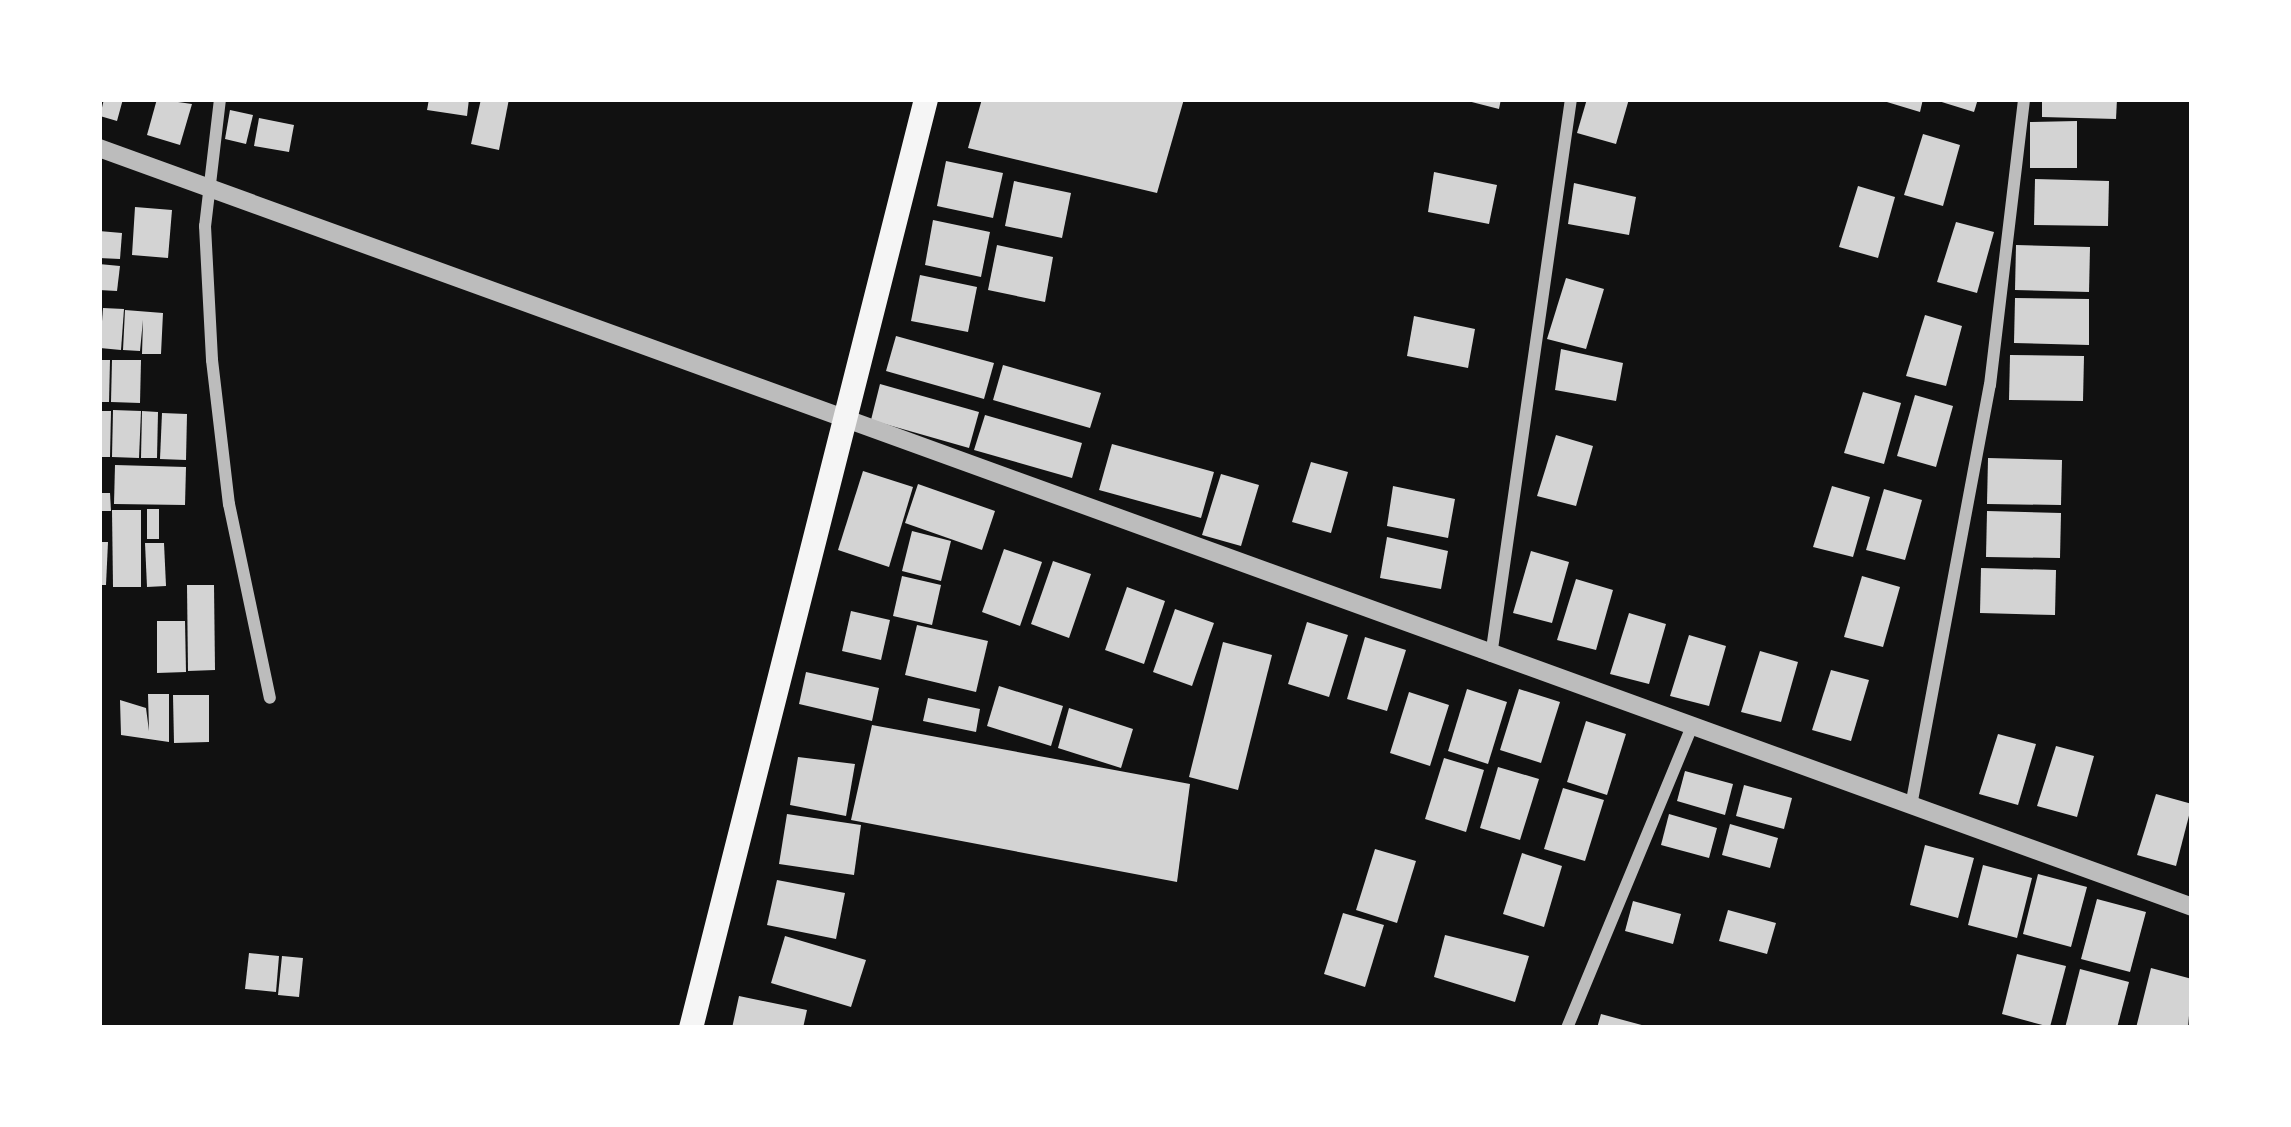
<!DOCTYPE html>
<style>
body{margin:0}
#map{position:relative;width:2291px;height:1127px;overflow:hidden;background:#111;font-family:Ubuntu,sans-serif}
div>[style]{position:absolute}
.building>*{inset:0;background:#d3d3d3}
.minor>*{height:12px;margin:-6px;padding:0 6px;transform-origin:6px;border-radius:6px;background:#bcbcbc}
.tertiary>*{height:18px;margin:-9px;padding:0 9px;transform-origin:9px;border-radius:9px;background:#bcbcbc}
.trunk>*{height:24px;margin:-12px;padding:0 12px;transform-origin:12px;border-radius:12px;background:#f5f5f5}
span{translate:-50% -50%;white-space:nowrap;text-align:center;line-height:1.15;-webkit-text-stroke:12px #fff;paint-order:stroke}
.frame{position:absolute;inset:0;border:102px solid #fff;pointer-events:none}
</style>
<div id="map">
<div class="building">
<i style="clip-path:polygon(104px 99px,123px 99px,117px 121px,100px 116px)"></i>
<i style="clip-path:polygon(157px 99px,192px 104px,180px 145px,147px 135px)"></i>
<i style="clip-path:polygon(429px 99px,469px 99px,467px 116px,427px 110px)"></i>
<i style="clip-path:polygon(481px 99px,509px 99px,499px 150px,471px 144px)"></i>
<i style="clip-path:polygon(982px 99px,1184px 99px,1157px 193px,968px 148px)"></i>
<i style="clip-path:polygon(1460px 99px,1501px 99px,1499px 109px)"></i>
<i style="clip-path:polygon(1587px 99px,1629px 99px,1616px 144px,1577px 133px)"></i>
<i style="clip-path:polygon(1877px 99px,1923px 99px,1920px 112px)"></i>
<i style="clip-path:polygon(1932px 99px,1978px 99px,1974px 112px)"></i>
<i style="clip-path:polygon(2042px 99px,2117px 99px,2116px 119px,2042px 117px)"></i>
<i style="clip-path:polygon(230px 110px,253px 115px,246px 144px,225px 139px)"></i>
<i style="clip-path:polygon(259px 118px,294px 125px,289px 152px,254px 146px)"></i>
<i style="clip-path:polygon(2077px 121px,2077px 168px,2030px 168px,2030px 122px)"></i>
<i style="clip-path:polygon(1923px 134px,1960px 145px,1943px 206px,1904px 195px)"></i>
<i style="clip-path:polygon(946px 161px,1003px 173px,993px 218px,937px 206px)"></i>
<i style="clip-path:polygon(1434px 172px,1497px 185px,1489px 224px,1428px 212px)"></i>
<i style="clip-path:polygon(2035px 179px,2109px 181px,2108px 226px,2034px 225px)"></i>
<i style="clip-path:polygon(1014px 181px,1071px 193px,1062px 238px,1005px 226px)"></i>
<i style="clip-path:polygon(1574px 183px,1636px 197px,1629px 235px,1568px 224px)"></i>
<i style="clip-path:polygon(1858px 186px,1895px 197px,1878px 258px,1839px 247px)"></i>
<i style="clip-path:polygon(135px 207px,172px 210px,168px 258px,132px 255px)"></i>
<i style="clip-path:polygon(933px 220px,990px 232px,981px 277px,925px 265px)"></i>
<i style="clip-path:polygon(1956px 222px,1994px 232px,1977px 293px,1937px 282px)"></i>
<i style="clip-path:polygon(99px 231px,122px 233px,120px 259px,99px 258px)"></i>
<i style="clip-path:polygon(997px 245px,1053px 257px,1045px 302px,988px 290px)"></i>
<i style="clip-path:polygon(2016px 245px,2090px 247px,2089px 292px,2015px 290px)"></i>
<i style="clip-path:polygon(99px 264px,120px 266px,117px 291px,99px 290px)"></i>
<i style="clip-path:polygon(920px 275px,977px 287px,968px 332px,911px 321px)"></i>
<i style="clip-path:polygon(1566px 278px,1604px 289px,1586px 349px,1547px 339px)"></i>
<i style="clip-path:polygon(2015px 298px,2089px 299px,2089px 345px,2014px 343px)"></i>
<i style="clip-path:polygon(103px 308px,124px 309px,121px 350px,100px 348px)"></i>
<i style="clip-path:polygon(125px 310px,163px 313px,161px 354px,142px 354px,143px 320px,140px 351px,123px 350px)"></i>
<i style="clip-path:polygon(1925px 315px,1962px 326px,1946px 386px,1906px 376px)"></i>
<i style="clip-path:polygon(1414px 316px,1475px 329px,1468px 368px,1407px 356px)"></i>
<i style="clip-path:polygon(896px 336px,994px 363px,984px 399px,886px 371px)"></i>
<i style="clip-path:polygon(1561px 349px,1623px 363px,1616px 401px,1555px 390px)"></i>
<i style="clip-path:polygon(2010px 355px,2084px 356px,2083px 401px,2009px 400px)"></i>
<i style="clip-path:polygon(99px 360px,110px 360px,109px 402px,99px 402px)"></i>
<i style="clip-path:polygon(112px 360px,141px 360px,140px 403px,111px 402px)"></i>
<i style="clip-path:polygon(1003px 365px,1101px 393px,1090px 428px,993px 400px)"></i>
<i style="clip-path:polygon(880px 384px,979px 412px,969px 448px,871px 420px)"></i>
<i style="clip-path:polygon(1863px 392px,1901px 403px,1884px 464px,1844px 453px)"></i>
<i style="clip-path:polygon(1915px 395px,1953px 406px,1936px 467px,1897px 456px)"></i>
<i style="clip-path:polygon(113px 410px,141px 411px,139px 458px,112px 457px)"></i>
<i style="clip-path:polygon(99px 411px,111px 411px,110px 457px,99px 457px)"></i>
<i style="clip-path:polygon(142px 411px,158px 412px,157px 458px,141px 458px)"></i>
<i style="clip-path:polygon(162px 413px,187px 414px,186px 460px,160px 459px)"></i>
<i style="clip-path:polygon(985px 415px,1082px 443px,1072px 478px,974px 450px)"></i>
<i style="clip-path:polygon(1556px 435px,1593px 446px,1576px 506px,1537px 496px)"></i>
<i style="clip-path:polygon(1112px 444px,1214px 472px,1201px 518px,1099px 490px)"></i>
<i style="clip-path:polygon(1988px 458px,2062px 460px,2061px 505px,1987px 504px)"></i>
<i style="clip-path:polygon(1311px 462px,1348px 472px,1331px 533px,1292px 522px)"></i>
<i style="clip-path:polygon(115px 465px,186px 467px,185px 505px,114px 504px)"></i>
<i style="clip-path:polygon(863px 471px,913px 487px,889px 567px,838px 550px)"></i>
<i style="clip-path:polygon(1221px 474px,1259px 485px,1241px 546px,1202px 535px)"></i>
<i style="clip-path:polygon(918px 484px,995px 511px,982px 550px,905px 523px)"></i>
<i style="clip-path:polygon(1393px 486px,1455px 499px,1448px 538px,1387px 526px)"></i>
<i style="clip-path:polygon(1832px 486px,1870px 497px,1853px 557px,1813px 547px)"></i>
<i style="clip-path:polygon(1884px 489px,1922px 500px,1905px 560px,1866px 550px)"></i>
<i style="clip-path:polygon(99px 493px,110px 493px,111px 511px,99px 511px)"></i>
<i style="clip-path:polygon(147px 509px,159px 509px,159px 539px,147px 539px)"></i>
<i style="clip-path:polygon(112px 510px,141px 510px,141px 587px,113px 587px)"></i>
<i style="clip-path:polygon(1987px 511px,2061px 513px,2060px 558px,1986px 557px)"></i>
<i style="clip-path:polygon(912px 531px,951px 541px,941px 581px,902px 571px)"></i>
<i style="clip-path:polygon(1387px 537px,1448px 551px,1441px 589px,1380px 578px)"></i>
<i style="clip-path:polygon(99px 542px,108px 542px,106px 585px,99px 585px)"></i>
<i style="clip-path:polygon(145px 543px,164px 543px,166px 586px,147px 587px)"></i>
<i style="clip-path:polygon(1004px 549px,1042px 562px,1020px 626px,982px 612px)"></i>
<i style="clip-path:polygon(1531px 551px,1569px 562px,1552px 623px,1513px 613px)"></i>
<i style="clip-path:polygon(1053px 561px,1091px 574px,1069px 638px,1031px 624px)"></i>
<i style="clip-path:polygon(1981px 568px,2056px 570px,2055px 615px,1980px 613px)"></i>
<i style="clip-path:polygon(902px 576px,941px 585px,932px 625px,893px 616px)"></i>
<i style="clip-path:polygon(1862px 576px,1900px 587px,1883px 647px,1844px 637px)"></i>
<i style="clip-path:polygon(1576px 579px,1613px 590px,1596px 650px,1557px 640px)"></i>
<i style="clip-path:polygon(187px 585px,214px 585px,215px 670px,188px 671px)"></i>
<i style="clip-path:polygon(1127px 587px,1165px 601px,1144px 664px,1105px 650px)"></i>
<i style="clip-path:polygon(1175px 609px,1214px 623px,1192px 686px,1153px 672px)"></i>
<i style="clip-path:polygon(851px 611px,890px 620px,881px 660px,842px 651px)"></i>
<i style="clip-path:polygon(1629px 613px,1666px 624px,1649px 684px,1610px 674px)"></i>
<i style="clip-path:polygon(157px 621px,185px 621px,186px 672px,157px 673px)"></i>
<i style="clip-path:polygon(1307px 622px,1348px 635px,1329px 697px,1288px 684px)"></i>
<i style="clip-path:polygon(917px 625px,988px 641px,976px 692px,905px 675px)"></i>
<i style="clip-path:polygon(1689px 635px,1726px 646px,1709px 706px,1670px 696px)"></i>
<i style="clip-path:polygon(1365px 637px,1406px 650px,1387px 711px,1347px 699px)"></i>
<i style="clip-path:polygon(1223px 642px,1272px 655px,1238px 790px,1189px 777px)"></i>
<i style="clip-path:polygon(1760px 651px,1798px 662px,1781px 722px,1741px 712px)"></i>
<i style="clip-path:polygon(1831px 670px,1869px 680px,1851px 741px,1812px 730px)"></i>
<i style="clip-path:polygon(806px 672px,879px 688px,872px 721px,799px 704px)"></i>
<i style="clip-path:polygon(999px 686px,1063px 706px,1051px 746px,987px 726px)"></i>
<i style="clip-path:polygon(1467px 689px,1507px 702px,1488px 764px,1448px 751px)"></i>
<i style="clip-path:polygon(1519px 689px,1560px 702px,1541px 763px,1500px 750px)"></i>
<i style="clip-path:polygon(1409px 692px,1449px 705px,1430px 766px,1390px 753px)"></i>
<i style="clip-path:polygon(148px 694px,169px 694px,169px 742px,121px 735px,120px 700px,146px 708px,149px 731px)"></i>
<i style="clip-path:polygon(173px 695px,209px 695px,209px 742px,174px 743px)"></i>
<i style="clip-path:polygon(928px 698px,980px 709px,976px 732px,923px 721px)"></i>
<i style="clip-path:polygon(1069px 708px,1133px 729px,1121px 768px,1058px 748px)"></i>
<i style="clip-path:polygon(1586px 721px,1626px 734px,1607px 795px,1567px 782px)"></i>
<i style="clip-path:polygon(872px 725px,1190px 784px,1177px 882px,851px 820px)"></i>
<i style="clip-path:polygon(1998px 734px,2036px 744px,2018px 805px,1979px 794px)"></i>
<i style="clip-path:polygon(2056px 746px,2094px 756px,2077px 817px,2037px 806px)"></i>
<i style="clip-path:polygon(798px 757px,855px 764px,846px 816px,790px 805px)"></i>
<i style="clip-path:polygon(1444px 758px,1484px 770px,1466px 832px,1425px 819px)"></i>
<i style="clip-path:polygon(1498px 767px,1539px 779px,1520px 840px,1480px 828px)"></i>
<i style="clip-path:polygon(1685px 771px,1733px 784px,1725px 815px,1677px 801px)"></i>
<i style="clip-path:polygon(1744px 785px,1792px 798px,1784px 829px,1736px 816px)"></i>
<i style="clip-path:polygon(1563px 788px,1604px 800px,1585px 861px,1544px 849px)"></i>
<i style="clip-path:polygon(2156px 794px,2192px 804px,2176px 866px,2137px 855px)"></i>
<i style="clip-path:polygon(787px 814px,861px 825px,854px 875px,779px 864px)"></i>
<i style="clip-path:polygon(1669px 814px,1717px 828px,1709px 858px,1661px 845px)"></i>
<i style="clip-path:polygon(1730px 824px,1778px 838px,1770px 868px,1722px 855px)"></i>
<i style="clip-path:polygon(1925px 845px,1974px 858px,1958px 918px,1910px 905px)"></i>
<i style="clip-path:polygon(1375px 849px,1416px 861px,1397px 923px,1356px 910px)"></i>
<i style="clip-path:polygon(1522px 853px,1562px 866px,1544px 927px,1503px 914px)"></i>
<i style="clip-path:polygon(1983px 865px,2032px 878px,2017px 938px,1968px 925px)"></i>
<i style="clip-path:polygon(2038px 874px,2087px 887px,2071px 947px,2023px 934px)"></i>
<i style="clip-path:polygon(777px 880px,845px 893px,836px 939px,767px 925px)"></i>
<i style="clip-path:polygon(2097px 899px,2146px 912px,2130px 972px,2081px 959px)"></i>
<i style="clip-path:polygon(1633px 901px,1681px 914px,1673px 944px,1625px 931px)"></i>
<i style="clip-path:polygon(1728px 910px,1776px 923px,1767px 954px,1719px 941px)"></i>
<i style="clip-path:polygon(1343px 913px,1384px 925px,1365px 987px,1324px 974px)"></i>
<i style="clip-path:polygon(1445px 935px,1529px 956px,1515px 1002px,1434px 977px)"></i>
<i style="clip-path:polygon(785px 936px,866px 960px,851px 1007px,771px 983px)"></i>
<i style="clip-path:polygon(249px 953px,279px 956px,276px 992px,245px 989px)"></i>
<i style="clip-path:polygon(2017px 954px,2066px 966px,2050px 1027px,2002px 1014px)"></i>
<i style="clip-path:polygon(282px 956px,303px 958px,299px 997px,278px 995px)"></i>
<i style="clip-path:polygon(2151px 968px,2192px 979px,2188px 1028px,2136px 1028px)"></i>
<i style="clip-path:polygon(2080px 969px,2129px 982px,2117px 1028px,2065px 1028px)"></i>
<i style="clip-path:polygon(739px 996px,807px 1010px,803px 1028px,732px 1028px)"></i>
<i style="clip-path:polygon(1601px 1014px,1649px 1027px,1648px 1028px,1597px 1028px)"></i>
</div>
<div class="minor">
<i style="left:220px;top:99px;width:128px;rotate:96.7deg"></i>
<i style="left:205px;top:226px;width:134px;rotate:87deg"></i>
<i style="left:212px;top:360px;width:145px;rotate:83.3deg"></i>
<i style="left:229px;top:504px;width:198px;rotate:78.1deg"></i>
<i style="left:1491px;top:656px;width:563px;rotate:-81.83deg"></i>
<i style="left:1911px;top:806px;width:428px;rotate:-79.4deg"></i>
<i style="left:1990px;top:385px;width:288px;rotate:-83.2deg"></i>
<i style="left:1567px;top:1028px;width:325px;rotate:-67.5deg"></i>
</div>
<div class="tertiary">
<i style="left:99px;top:148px;width:2226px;rotate:19.93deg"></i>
</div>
<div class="trunk">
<i style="left:691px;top:1028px;width:958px;rotate:-75.8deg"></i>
</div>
<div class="frame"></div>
</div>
